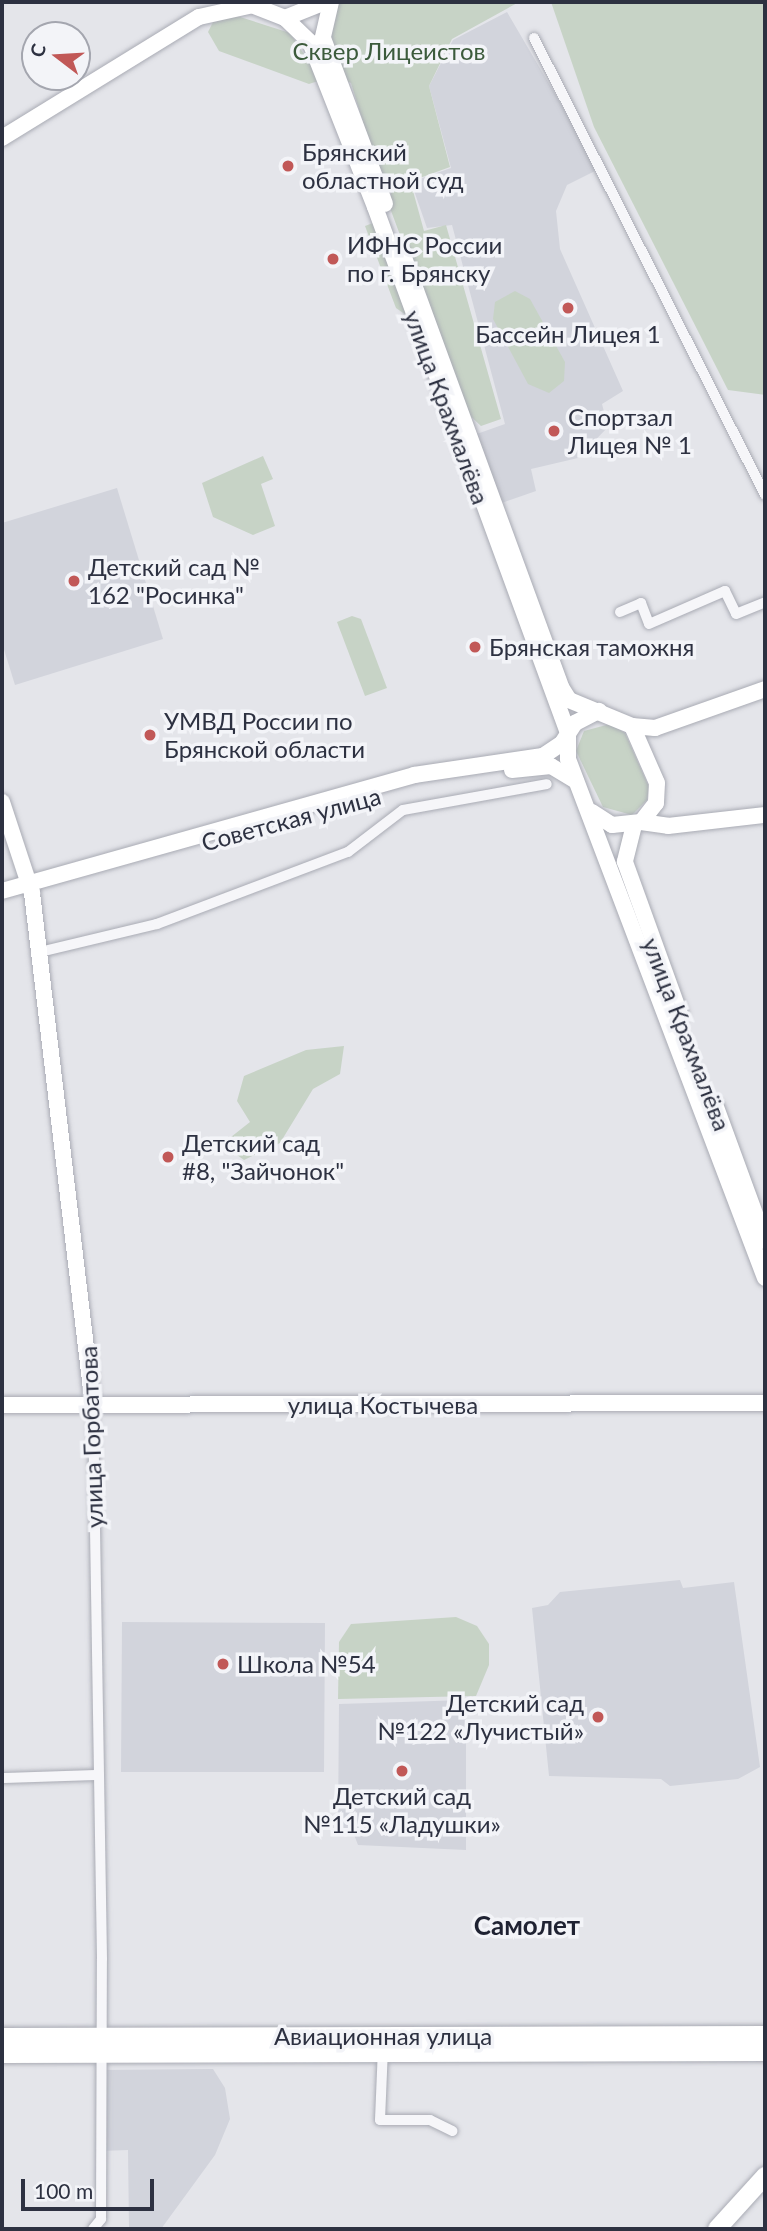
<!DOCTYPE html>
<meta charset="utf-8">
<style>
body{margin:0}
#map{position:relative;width:767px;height:2231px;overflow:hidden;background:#e4e5ea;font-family:Lato,sans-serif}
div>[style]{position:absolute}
.built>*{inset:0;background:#d2d4dc}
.green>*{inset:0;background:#c7d3c6}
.roads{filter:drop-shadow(0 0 2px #a9abb4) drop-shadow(0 0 2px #a9abb4)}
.street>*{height:10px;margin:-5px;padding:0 5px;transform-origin:5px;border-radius:5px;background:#f6f6f9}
.secondary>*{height:16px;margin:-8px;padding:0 8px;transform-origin:8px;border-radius:8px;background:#fff}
.primary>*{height:18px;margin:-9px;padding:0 9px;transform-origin:9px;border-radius:9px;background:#fff}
.dots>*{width:19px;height:19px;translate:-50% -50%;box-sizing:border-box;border:4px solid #f3f4f8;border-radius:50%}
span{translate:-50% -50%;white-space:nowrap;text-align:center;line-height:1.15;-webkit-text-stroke:7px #f3f4f8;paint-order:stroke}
.park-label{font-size:24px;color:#3c5b3c}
.poi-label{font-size:24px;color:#2d3141}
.left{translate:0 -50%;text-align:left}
.right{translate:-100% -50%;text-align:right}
.street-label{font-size:24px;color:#2d3141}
.neighbourhood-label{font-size:26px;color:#1f2232;font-weight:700}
.frame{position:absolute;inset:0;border:4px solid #2d3141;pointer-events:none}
.north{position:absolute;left:21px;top:21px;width:70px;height:70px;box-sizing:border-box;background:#f3f4f8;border:2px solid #a4a6af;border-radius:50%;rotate:287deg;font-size:19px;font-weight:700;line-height:28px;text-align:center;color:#2d3141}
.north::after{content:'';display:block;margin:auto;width:24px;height:32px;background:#c15857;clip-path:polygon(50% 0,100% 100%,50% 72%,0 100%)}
.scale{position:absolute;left:21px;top:2179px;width:133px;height:32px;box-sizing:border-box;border:4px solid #2d3141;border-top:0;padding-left:9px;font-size:21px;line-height:24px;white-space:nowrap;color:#2d3141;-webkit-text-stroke:5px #f3f4f8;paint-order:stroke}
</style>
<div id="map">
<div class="built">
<i style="clip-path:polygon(507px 12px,599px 169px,567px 185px,556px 211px,560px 249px,623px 391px,602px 404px,608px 427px,578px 458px,531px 469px,536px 491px,496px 505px,471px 436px,505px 424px,452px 225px,427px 228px,411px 182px,451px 168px,429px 86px,453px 40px)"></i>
<i style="clip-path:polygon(117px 488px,163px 639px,15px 685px,2px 643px,2px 523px)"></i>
<i style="clip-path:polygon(680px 1580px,683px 1588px,734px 1582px,760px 1767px,738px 1779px,670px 1786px,661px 1779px,549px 1776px,532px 1608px,548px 1605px,560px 1592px)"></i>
<i style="clip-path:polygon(122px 1622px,325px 1623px,324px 1772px,121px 1772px)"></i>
<i style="clip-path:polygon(466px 1700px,466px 1850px,358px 1845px,353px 1832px,338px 1827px,339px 1704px)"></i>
<i style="clip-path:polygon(213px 2069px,225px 2088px,230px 2119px,215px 2155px,161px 2229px,129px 2229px,128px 2150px,101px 2151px,102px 2070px)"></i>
</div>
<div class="green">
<i style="clip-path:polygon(339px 2px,519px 2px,452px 39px,429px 86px,450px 167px,384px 191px,351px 83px,342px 79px,330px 44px)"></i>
<i style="clip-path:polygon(551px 2px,765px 2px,765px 395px,728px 390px,594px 127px)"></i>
<i style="clip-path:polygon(237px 16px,290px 33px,321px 80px,309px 84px,219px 51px,208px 32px,213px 22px)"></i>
<i style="clip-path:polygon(404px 185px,413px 191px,424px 231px,446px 225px,501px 419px,481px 426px,465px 411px,390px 208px,391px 193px)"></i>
<i style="clip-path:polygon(373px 223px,409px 317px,396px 308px,365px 226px)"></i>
<i style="clip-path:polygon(515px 291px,530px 299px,565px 362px,564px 381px,549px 393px,528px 384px,493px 319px,495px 302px)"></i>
<i style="clip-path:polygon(263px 456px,273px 479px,261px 484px,275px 526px,253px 535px,213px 517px,202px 483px)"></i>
<i style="clip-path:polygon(352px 616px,361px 619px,387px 688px,365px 696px,337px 622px)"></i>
<i style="clip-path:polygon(610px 724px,625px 733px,649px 787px,647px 800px,632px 815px,603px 807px,576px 751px,584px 731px)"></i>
<i style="clip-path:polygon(344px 1046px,340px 1074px,313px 1089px,280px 1143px,244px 1160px,233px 1152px,231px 1137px,250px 1122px,237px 1101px,244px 1076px,306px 1050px)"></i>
<i style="clip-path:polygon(456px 1617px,477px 1626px,489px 1644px,489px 1665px,476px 1696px,338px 1699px,339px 1642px,351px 1624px)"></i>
</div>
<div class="roads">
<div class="street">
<i style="left:534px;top:38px;width:512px;rotate:63.18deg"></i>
<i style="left:620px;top:612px;width:23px;rotate:-23deg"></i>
<i style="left:641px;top:603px;width:22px;rotate:69deg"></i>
<i style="left:649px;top:624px;width:83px;rotate:-23.5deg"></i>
<i style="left:725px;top:591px;width:25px;rotate:64deg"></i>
<i style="left:736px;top:614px;width:31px;rotate:-22deg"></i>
<i style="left:40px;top:952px;width:120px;rotate:-13.5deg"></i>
<i style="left:157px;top:924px;width:204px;rotate:-20.7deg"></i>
<i style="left:348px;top:852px;width:69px;rotate:-37.4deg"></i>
<i style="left:403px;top:810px;width:146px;rotate:-10.2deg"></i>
<i style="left:2px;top:1778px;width:96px;rotate:-1.8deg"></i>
<i style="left:383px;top:2048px;width:72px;rotate:92.4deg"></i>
<i style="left:380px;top:2120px;width:50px"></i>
<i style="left:430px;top:2120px;width:25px;rotate:26deg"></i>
<i style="left:93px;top:2229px;width:13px;rotate:-51deg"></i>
<i style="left:101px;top:2219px;width:260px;rotate:-89.8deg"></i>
<i style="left:102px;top:1959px;width:553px;rotate:-90.93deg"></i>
</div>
<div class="secondary">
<i style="left:244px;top:2px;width:44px;rotate:21.3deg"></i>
<i style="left:285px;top:18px;width:43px;rotate:-21.8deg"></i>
<i style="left:331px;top:2px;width:37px;rotate:103deg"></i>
<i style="left:323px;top:38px;width:177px;rotate:69.5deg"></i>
<i style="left:285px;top:18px;width:35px;rotate:44deg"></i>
<i style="left:310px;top:42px;width:177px;rotate:68.5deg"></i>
<i style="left:375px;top:207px;width:560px;rotate:69.85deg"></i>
<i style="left:568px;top:733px;width:26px;rotate:90deg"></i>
<i style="left:568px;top:759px;width:555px;rotate:69.21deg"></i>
<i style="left:2px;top:138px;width:231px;rotate:-31.6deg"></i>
<i style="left:199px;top:17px;width:51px;rotate:-12.4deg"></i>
<i style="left:402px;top:252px;width:463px;rotate:69.9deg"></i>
<i style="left:561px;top:687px;width:15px;rotate:58deg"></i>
<i style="left:569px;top:700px;width:68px;rotate:22.4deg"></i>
<i style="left:632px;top:726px;width:62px;rotate:66.3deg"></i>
<i style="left:657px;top:783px;width:20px;rotate:93deg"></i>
<i style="left:656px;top:803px;width:24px;rotate:128deg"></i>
<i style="left:641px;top:822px;width:29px;rotate:174deg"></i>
<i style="left:612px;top:825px;width:24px;rotate:-147deg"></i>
<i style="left:632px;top:726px;width:23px;rotate:5deg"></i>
<i style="left:655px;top:728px;width:117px;rotate:-19.5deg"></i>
<i style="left:512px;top:770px;width:39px;rotate:-6deg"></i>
<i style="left:551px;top:766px;width:29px;rotate:31deg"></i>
<i style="left:2px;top:802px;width:96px;rotate:71.8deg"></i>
<i style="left:32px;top:893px;width:517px;rotate:83.22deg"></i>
<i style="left:641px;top:822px;width:27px;rotate:8deg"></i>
<i style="left:668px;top:826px;width:98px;rotate:-6.5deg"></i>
<i style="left:634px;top:825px;width:38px;rotate:104deg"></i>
<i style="left:625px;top:862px;width:162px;rotate:70.1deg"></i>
<i style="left:2px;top:891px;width:428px;rotate:-15.7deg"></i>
<i style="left:414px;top:775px;width:130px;rotate:-8.4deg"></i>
<i style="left:543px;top:756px;width:23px;rotate:-34deg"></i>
<i style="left:562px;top:743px;width:24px;rotate:-57deg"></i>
<i style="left:575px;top:723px;width:27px;rotate:-27deg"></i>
<i style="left:716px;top:1107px;width:143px;rotate:69.9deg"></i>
<i style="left:2px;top:1405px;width:763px;rotate:-0.15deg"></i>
</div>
<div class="primary">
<i style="left:2px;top:2037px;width:763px;rotate:-0.15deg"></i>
<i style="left:2px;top:2054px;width:763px;rotate:-0.15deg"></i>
<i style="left:717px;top:2229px;width:72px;rotate:-47.8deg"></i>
</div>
</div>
<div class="dots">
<i style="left:288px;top:166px;background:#c15857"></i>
<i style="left:333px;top:259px;background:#c15857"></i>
<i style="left:568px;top:308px;background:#c15857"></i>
<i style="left:554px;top:431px;background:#c15857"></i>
<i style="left:74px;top:581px;background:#c15857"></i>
<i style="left:475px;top:647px;background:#c15857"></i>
<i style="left:150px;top:735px;background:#c15857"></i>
<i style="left:168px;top:1157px;background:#c15857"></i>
<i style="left:223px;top:1664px;background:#c15857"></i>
<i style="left:598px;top:1717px;background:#c15857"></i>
<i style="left:402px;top:1771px;background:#c15857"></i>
</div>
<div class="park-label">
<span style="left:389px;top:51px">Сквер Лицеистов</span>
</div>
<div class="poi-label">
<span class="left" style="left:302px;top:166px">Брянский<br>областной суд</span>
<span class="left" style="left:347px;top:259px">ИФНС России<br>по г. Брянску</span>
<span style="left:568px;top:334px">Бассейн Лицея 1</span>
<span class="left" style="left:568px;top:431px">Спортзал<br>Лицея № 1</span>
<span class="left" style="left:88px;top:581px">Детский сад №<br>162 "Росинка"</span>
<span class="left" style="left:489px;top:647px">Брянская таможня</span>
<span class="left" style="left:164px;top:735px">УМВД России по<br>Брянской области</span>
<span class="left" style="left:182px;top:1157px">Детский сад<br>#8, "Зайчонок"</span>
<span class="left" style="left:237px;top:1664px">Школа №54</span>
<span class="right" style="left:584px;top:1717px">Детский сад<br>№122 «Лучистый»</span>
<span style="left:402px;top:1810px">Детский сад<br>№115 «Ладушки»</span>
</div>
<div class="street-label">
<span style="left:447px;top:407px;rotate:70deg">улица Крахмалёва</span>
<span style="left:291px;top:819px;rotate:-15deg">Советская улица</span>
<span style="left:687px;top:1034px;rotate:69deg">улица Крахмалёва</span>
<span style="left:383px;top:1405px">улица Костычева</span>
<span style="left:91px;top:1437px;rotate:-92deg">улица Горбатова</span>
<span style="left:383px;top:2036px">Авиационная улица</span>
</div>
<div class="neighbourhood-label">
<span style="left:527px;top:1926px">Самолет</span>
</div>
<div class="frame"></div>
<div class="north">С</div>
<div class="scale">100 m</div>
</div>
